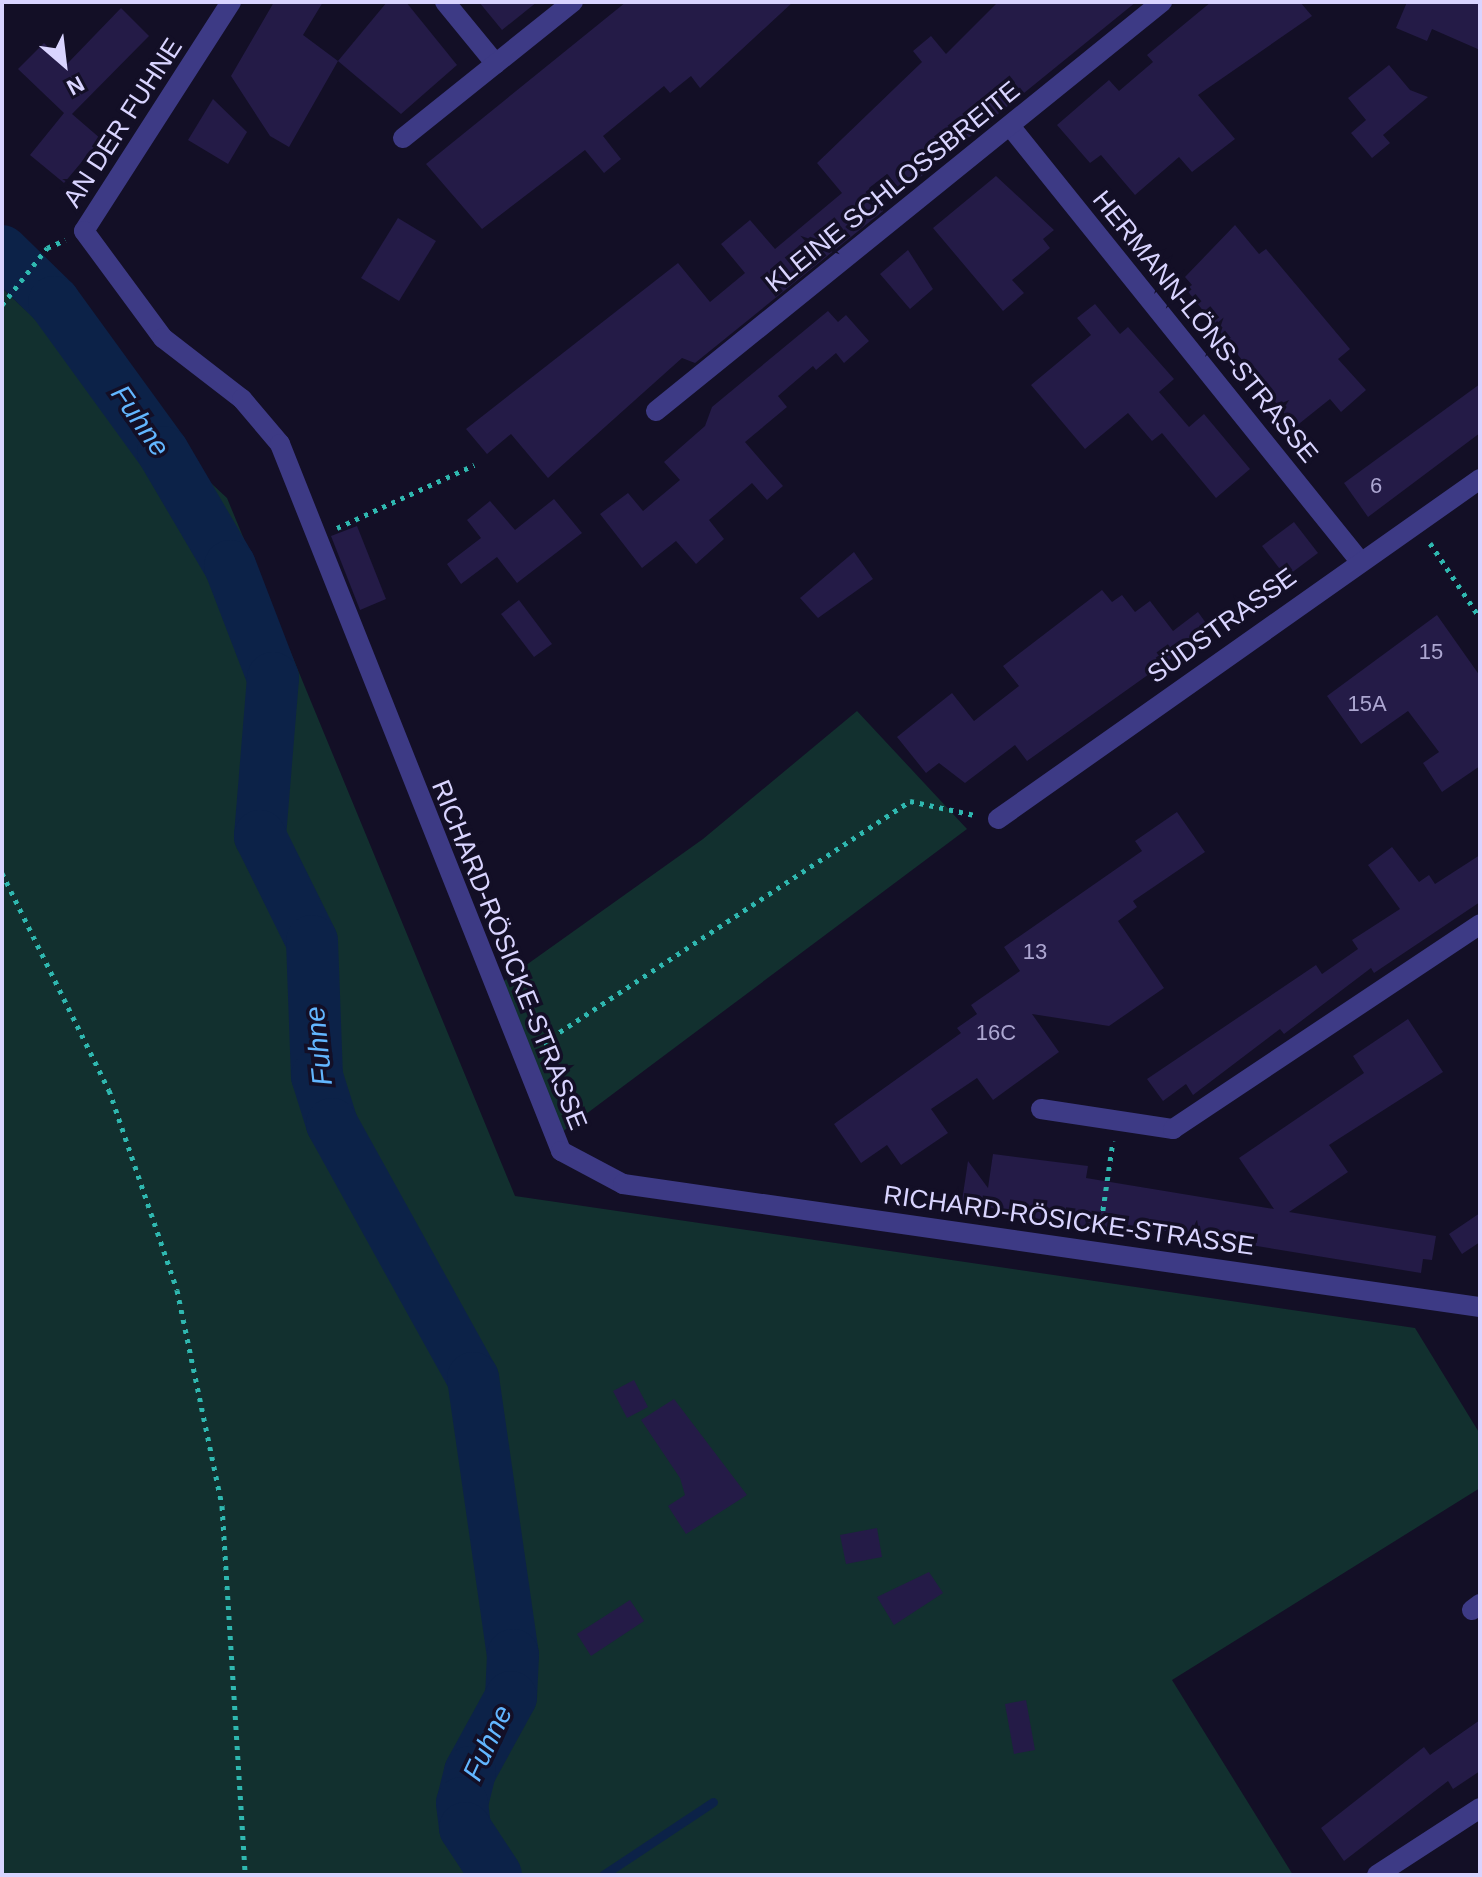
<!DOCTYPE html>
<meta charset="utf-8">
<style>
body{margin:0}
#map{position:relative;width:1482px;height:1877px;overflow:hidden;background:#130f26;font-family:Arial,sans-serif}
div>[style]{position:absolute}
.green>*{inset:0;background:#12302f}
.stream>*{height:9px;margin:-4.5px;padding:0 4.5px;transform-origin:4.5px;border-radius:4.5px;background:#0c2248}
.river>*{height:52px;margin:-26px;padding:0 26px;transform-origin:26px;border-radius:26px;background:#0c2248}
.building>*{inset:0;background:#241b47}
.path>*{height:5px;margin-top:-2.5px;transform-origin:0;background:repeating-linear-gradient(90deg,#2fb8b0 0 4px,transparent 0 10px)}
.minor>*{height:20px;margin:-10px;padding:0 10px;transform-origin:10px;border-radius:10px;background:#3d3a85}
span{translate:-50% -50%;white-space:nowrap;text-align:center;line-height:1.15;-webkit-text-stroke:7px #130f26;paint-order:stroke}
.number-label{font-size:22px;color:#aca6d1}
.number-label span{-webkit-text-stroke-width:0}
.street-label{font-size:26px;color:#d9d4ff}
.water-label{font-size:28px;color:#62b6ff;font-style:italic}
.frame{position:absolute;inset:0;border:4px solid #d9d4ff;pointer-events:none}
.north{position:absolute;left:24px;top:24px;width:80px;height:80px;-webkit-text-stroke:6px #130f26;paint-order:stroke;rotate:152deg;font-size:22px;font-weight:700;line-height:32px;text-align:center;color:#d9d4ff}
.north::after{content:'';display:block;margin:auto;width:28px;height:36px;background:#d9d4ff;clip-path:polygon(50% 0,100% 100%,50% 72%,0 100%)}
</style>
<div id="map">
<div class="green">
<i style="clip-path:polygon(2px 288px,227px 498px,515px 1196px,1415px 1328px,1480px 1434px,1480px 1488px,1172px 1680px,1293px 1875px,2px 1875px)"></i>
<i style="clip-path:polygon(857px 711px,967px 829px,558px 1135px,501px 983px,703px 839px)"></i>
</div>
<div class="stream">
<i style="left:603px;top:1875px;width:132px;rotate:-33.6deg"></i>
</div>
<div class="river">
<i style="left:2px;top:251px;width:73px;rotate:44.4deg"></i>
<i style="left:54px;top:302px;width:185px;rotate:54deg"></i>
<i style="left:163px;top:452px;width:132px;rotate:59.6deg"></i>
<i style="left:230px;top:566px;width:120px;rotate:69deg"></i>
<i style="left:273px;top:678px;width:159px;rotate:94.7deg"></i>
<i style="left:260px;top:836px;width:117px;rotate:63.7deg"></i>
<i style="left:312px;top:941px;width:135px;rotate:87.9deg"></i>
<i style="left:317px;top:1076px;width:50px;rotate:72.6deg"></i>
<i style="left:332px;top:1124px;width:291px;rotate:61deg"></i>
<i style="left:473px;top:1378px;width:280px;rotate:81.8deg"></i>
<i style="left:513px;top:1655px;width:42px;rotate:92.7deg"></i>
<i style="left:511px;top:1697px;width:85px;rotate:118.7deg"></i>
<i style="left:470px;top:1772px;width:32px;rotate:104deg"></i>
<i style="left:462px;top:1803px;width:25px;rotate:83deg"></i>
<i style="left:465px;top:1828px;width:56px;rotate:56.6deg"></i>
</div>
<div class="building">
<i style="clip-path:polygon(274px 2px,323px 2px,303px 35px,338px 61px,289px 147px,270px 136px,231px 76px)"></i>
<i style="clip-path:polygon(387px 2px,406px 2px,457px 65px,401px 114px,338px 61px)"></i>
<i style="clip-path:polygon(479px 2px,537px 2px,502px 30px)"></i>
<i style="clip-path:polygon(626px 2px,793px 2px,700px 88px,691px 76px,670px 93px,664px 86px,603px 136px,621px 159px,604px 173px,585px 150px,482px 229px,426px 164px)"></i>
<i style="clip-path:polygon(998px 2px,1136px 2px,902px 192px,887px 174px,869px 188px,883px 211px,695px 363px,682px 358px,548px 478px,511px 434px,487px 454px,466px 429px,678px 263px,710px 302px,745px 273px,721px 244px,750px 220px,775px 249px,842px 193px,817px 163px,922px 62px,913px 51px,931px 36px,946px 54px)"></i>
<i style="clip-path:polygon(1211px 2px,1300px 2px,1312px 16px,1198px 95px,1235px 139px,1192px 172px,1179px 157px,1135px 195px,1101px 155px,1090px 163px,1057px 125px,1109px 80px,1119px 91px,1153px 62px,1147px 55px)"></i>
<i style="clip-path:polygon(1407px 2px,1480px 2px,1480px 50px,1432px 29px,1427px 41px,1396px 28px)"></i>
<i style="clip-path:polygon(121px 8px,149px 36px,72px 114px,101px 139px,64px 183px,30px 155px,64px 113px,18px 69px,44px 43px,66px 65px)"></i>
<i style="clip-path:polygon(1389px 65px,1410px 90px,1428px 97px,1383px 135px,1390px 143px,1372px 158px,1351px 133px,1366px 120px,1348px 98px)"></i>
<i style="clip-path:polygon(213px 99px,247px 132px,228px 164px,188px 140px)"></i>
<i style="clip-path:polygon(996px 176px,1054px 230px,1043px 239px,1050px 248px,1012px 280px,1024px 293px,1003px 311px,933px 228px)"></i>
<i style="clip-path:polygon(398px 218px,436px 241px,399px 301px,361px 278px)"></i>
<i style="clip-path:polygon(1235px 225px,1259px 254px,1266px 249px,1350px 349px,1338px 359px,1366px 390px,1341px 412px,1330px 399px,1295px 427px,1186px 289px,1192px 285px,1185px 277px)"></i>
<i style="clip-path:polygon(908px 250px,933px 289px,910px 309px,880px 274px)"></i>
<i style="clip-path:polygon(1095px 304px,1120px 334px,1128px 327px,1174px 379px,1159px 392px,1189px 427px,1204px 414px,1250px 469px,1216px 498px,1162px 433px,1152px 441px,1128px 413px,1085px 449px,1031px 385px,1091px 335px,1077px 318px)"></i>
<i style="clip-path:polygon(828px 311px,838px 322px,846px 315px,869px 341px,844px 363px,836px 353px,816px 370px,813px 366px,778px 396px,787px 407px,745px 442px,783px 486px,767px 500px,752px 483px,709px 520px,724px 539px,696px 564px,676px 541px,642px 568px,600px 514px,628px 493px,643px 511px,680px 480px,664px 462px,705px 426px,712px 407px)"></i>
<i style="clip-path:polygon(1480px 384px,1480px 433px,1368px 517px,1344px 483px)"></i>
<i style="clip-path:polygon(554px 499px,582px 533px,517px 583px,497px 557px,461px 584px,447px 564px,481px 538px,467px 520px,490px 501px,515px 530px)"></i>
<i style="clip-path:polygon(1294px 522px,1318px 553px,1286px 577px,1262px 546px)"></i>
<i style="clip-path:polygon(357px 526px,386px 599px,360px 610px,331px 536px)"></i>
<i style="clip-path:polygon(854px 552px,873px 579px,818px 618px,800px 598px)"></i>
<i style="clip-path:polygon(1102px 590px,1112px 602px,1122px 595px,1135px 612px,1150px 601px,1173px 631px,1198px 612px,1211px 630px,1027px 761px,1015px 745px,965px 783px,939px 763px,926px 773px,897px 737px,952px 693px,974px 721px,1019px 686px,1003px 666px)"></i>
<i style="clip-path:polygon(519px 600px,552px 644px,534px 657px,501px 614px)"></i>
<i style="clip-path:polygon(1437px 615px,1480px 676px,1480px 766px,1442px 792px,1423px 763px,1439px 752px,1408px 711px,1361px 744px,1327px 696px)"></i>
<i style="clip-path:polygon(1177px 812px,1205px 852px,1133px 901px,1137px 907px,1118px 921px,1164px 988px,1109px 1026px,1032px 1014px,1059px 1052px,993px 1100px,977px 1078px,931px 1109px,948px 1133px,901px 1165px,887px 1145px,861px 1163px,834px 1124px,961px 1033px,957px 1028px,977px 1014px,971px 1005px,1020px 971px,1004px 947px,1142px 851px,1135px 841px)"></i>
<i style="clip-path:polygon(1392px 847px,1419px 882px,1429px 875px,1435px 884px,1480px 855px,1480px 902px,1374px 973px,1371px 968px,1284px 1034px,1280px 1029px,1193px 1095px,1186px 1084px,1163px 1101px,1147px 1079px,1316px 965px,1322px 974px,1358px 949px,1352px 940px,1400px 909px,1368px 865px)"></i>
<i style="clip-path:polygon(1408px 1019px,1443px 1072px,1329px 1145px,1348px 1172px,1289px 1212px,1436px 1236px,1432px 1260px,1423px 1259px,1421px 1273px,1123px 1224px,1121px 1238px,962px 1201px,968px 1161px,988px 1188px,993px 1154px,1088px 1166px,1086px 1178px,1274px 1209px,1239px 1158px,1364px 1073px,1353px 1056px)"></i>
<i style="clip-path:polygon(1480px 1213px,1480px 1242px,1462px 1254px,1449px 1234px)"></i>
<i style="clip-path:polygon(634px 1380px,648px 1407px,627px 1418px,613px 1391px)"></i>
<i style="clip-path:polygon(674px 1399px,747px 1495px,686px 1534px,668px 1506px,685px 1495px,680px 1478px,641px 1420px)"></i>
<i style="clip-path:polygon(877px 1528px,882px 1557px,846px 1564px,840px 1535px)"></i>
<i style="clip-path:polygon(929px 1572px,943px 1593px,894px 1625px,877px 1597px)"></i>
<i style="clip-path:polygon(630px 1600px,644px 1621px,591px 1656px,577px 1634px)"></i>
<i style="clip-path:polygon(1026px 1700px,1035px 1750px,1014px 1754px,1005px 1704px)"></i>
<i style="clip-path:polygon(1480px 1720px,1480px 1771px,1453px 1789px,1448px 1781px,1344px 1861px,1321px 1828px,1424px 1747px,1430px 1755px)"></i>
</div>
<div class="path">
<i style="left:2px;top:305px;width:73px;rotate:-51.7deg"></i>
<i style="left:47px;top:248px;width:20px;rotate:-24deg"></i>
<i style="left:337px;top:528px;width:151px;rotate:-24.7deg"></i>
<i style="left:1430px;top:543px;width:90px;rotate:56.3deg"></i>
<i style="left:2px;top:873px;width:242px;rotate:63.8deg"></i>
<i style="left:109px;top:1090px;width:211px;rotate:71.2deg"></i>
<i style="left:177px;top:1290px;width:221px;rotate:78.2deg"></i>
<i style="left:222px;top:1506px;width:370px;rotate:86.4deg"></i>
<i style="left:543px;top:1043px;width:440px;rotate:-33.4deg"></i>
<i style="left:910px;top:801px;width:66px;rotate:12.2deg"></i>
<i style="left:1100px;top:1230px;width:90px;rotate:-81.7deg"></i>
</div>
<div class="minor">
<i style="left:231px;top:2px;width:272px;rotate:122.7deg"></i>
<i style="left:84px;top:231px;width:133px;rotate:53.6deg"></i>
<i style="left:163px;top:338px;width:100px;rotate:37.7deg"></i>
<i style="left:242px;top:399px;width:59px;rotate:49.8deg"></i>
<i style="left:280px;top:444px;width:761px;rotate:68.32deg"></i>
<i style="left:561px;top:1151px;width:70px;rotate:28deg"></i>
<i style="left:623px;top:1184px;width:866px;rotate:8.17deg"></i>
<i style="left:445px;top:2px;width:80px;rotate:50.6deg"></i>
<i style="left:1010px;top:126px;width:557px;rotate:51.2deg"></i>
<i style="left:403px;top:138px;width:218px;rotate:-38.7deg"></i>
<i style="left:656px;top:411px;width:651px;rotate:-38.95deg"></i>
<i style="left:998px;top:819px;width:590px;rotate:-35.2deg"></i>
<i style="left:1041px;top:1109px;width:134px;rotate:8.6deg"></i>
<i style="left:1173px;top:1129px;width:369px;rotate:-33.7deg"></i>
<i style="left:1472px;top:1610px;width:10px;rotate:-37deg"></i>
<i style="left:1377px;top:1875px;width:123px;rotate:-33deg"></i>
</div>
<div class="number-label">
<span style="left:1376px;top:486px">6</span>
<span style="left:1431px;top:652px">15</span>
<span style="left:1367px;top:704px">15A</span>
<span style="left:1035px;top:952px">13</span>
<span style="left:996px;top:1033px">16C</span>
</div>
<div class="street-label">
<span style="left:123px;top:123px;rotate:-57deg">AN DER FUHNE</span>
<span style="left:893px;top:187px;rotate:-39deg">KLEINE SCHLOSSBREITE</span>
<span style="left:1205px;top:327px;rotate:51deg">HERMANN-LÖNS-STRASSE</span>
<span style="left:1222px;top:626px;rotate:-36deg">SÜDSTRASSE</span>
<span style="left:509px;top:955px;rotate:68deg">RICHARD-RÖSICKE-STRASSE</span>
<span style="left:1069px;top:1221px;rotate:8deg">RICHARD-RÖSICKE-STRASSE</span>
</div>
<div class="water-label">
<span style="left:140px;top:421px;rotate:55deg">Fuhne</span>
<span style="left:319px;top:1046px;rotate:-96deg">Fuhne</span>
<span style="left:488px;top:1743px;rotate:-65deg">Fuhne</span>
</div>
<div class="frame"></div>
<div class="north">N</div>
</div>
